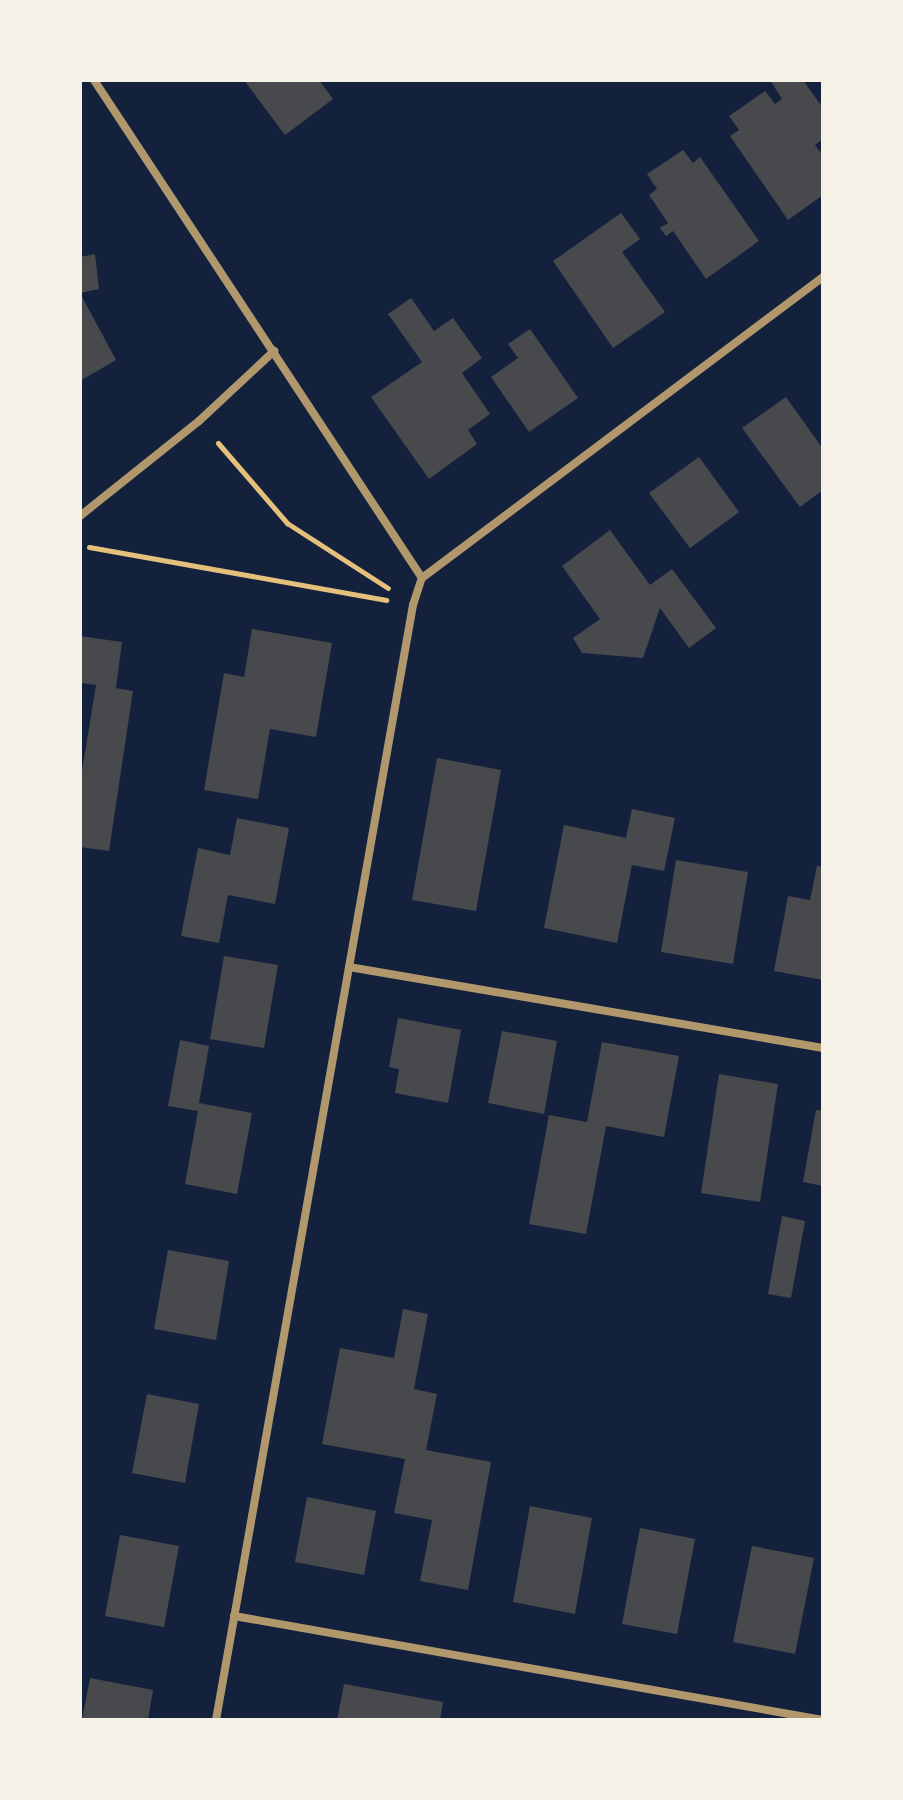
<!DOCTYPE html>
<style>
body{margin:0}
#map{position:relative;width:903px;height:1800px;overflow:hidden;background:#14213d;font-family:"PT Sans",sans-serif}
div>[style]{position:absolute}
.building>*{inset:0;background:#48494c}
.path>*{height:5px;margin:-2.5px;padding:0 2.5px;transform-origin:2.5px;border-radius:2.5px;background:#e5c07b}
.minor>*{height:8px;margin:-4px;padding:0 4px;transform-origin:4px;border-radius:4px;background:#b1986c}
span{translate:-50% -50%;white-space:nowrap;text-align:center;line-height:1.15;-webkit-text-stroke:8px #f6f1e7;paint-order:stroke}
.frame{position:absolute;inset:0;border:82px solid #f6f1e7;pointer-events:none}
</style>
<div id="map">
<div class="building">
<i style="clip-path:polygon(244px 80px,319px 80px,333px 99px,285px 135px)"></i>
<i style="clip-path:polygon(770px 80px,803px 80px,823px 108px,823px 139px,815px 145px,823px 156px,823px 195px,788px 220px,730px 136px,739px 130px,729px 116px,765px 91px,775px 104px,782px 99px)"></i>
<i style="clip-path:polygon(683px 150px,693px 163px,700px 157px,759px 241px,706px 279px,673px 231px,666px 236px,660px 228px,668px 223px,649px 195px,657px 189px,647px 174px)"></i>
<i style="clip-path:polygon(621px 213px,640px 239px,622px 252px,665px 312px,613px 348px,553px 261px)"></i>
<i style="clip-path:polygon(95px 254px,99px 289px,80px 293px,116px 360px,80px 381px,80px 257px)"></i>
<i style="clip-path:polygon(411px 298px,434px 331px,453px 318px,482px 358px,462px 373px,490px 414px,468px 430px,477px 444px,429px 479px,371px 397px,422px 362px,388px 314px)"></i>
<i style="clip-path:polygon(530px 329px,578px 398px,529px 432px,491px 377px,518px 358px,508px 344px)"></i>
<i style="clip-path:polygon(786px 397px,823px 449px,823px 490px,800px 507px,742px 428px)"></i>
<i style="clip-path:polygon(699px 457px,739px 512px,690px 548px,649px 493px)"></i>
<i style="clip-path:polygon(610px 530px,650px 585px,672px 569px,716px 628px,689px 648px,660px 608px,643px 658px,582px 653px,573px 638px,600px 619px,562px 566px)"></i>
<i style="clip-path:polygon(252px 629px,332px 643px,316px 737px,270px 729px,258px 799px,204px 790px,224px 673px,244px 677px)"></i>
<i style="clip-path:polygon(80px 636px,122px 642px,116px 688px,133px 691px,109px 851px,80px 847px,80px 783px,96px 685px,80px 683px)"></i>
<i style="clip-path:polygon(437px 758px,501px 770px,476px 911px,412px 900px)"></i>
<i style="clip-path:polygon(632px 809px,675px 818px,664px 871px,632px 865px,617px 943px,544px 928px,564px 825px,626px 838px)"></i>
<i style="clip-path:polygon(237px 818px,289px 828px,275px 904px,228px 895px,219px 943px,181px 936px,198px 848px,230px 855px)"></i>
<i style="clip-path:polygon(676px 860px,748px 872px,733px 964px,661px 952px)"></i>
<i style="clip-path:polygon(817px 866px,823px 867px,823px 980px,774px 971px,788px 896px,810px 900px)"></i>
<i style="clip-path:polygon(224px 956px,278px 965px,264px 1048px,210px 1039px)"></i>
<i style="clip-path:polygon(398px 1018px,461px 1030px,448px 1103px,395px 1093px,399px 1069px,389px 1067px)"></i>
<i style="clip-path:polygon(502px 1031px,557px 1041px,544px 1114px,488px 1103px)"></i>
<i style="clip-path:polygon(180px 1040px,209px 1046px,199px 1103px,252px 1113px,237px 1194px,185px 1184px,198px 1111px,168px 1106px)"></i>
<i style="clip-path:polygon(602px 1042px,679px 1056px,664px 1137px,606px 1126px,586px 1234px,529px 1224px,549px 1115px,587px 1122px)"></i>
<i style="clip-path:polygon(719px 1074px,778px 1084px,760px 1202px,701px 1193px)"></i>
<i style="clip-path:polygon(816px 1110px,823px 1111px,823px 1186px,803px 1182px)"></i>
<i style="clip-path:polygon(782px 1216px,805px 1221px,791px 1298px,768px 1294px)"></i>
<i style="clip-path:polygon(168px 1250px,229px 1261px,216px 1340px,154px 1329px)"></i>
<i style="clip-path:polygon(403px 1309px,428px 1314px,414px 1389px,437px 1394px,426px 1450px,491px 1462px,468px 1590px,420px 1581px,432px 1520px,394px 1513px,405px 1459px,322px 1444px,340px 1348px,394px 1358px)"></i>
<i style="clip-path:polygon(147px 1394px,199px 1404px,185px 1483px,132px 1473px)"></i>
<i style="clip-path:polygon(307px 1497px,376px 1511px,364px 1575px,295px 1562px)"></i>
<i style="clip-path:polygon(530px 1506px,592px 1518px,575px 1614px,513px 1602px)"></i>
<i style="clip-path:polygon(640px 1528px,695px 1539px,677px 1634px,622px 1624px)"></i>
<i style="clip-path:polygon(120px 1535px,179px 1546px,164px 1627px,105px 1616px)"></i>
<i style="clip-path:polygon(752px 1546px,814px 1558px,795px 1654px,733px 1642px)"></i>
<i style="clip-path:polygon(90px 1678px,153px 1690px,148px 1720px,82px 1720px)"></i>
<i style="clip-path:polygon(344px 1684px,443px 1702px,440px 1720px,337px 1720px)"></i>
</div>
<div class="path">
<i style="left:218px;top:443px;width:106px;rotate:49.2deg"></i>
<i style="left:287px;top:523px;width:120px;rotate:32.8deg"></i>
<i style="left:89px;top:547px;width:302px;rotate:10.1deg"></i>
</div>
<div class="minor">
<i style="left:94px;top:80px;width:596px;rotate:56.63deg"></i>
<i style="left:80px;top:516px;width:152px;rotate:-38.6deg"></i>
<i style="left:199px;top:421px;width:103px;rotate:-43deg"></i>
<i style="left:422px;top:578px;width:501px;rotate:-36.89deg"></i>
<i style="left:349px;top:967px;width:481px;rotate:9.7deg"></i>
<i style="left:234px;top:1616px;width:598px;rotate:10.01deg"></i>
<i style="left:216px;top:1720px;width:1132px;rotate:-79.98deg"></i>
<i style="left:413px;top:605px;width:28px;rotate:-72deg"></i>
</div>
<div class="frame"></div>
</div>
